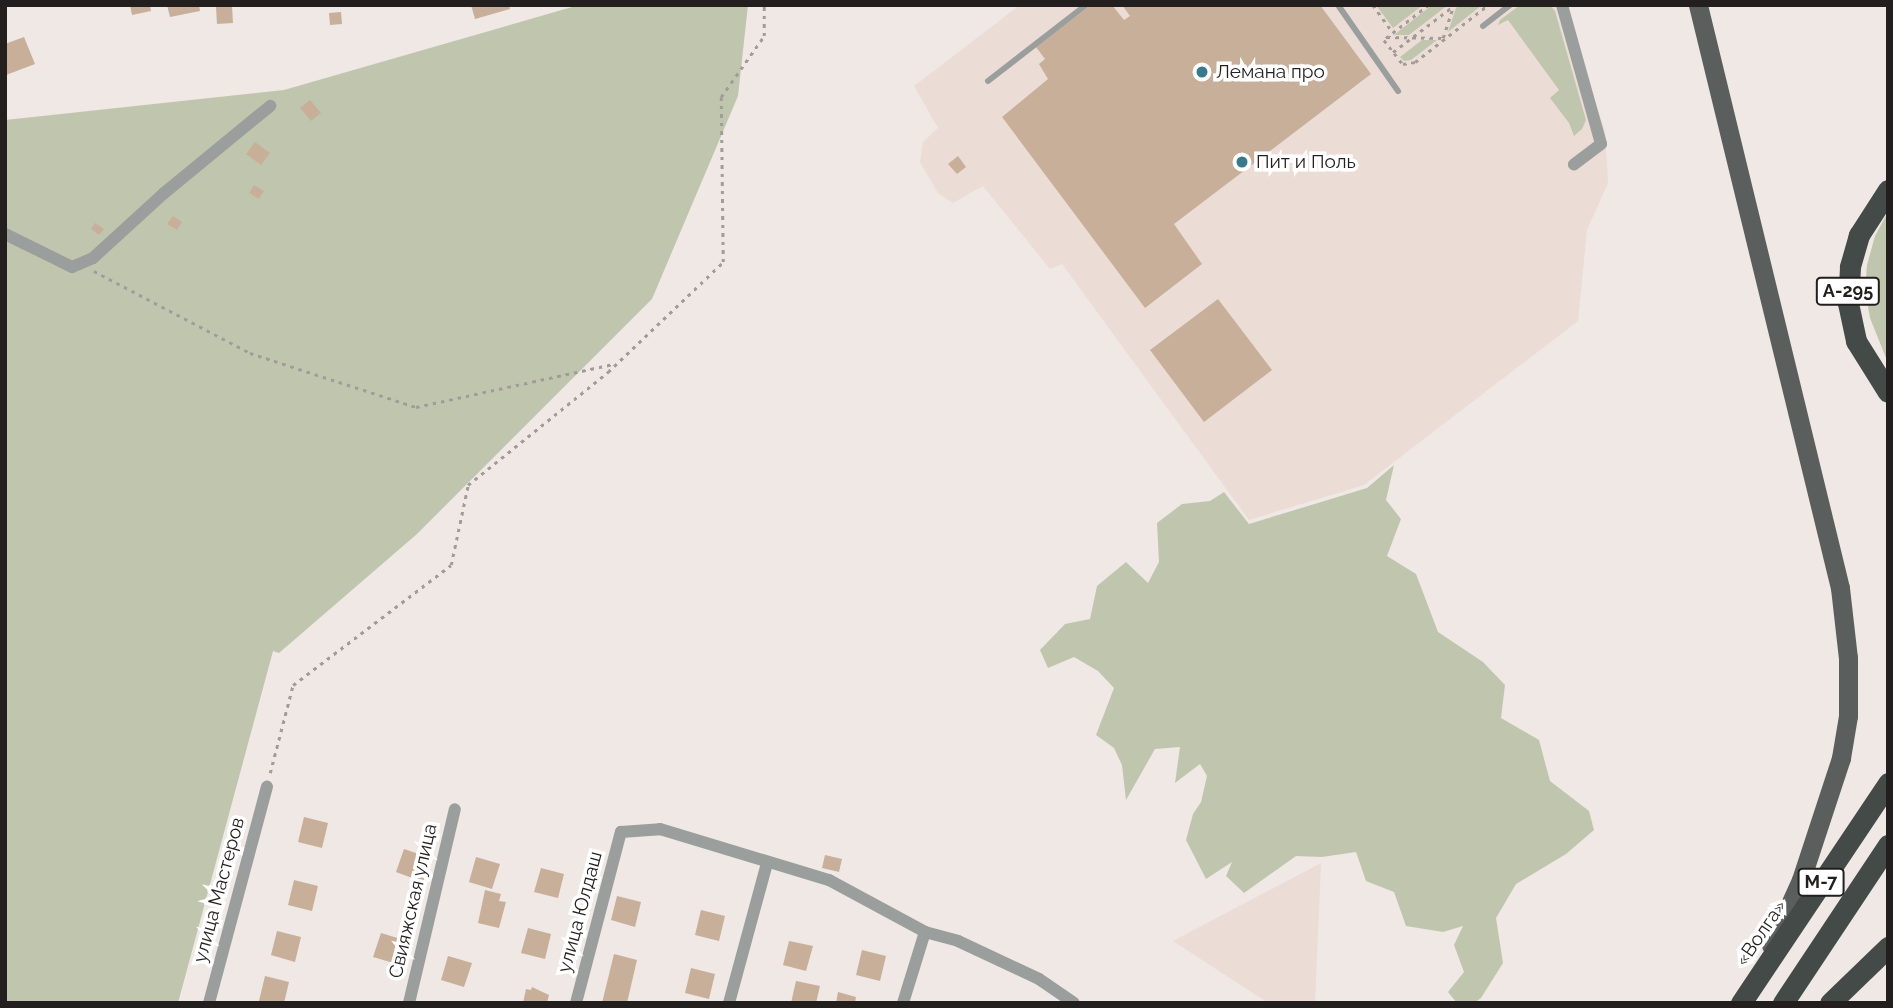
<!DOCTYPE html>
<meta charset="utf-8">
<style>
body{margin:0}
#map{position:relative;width:1893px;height:1008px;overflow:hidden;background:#efe8e5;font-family:Raleway,sans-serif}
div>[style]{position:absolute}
.built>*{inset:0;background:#ecdcd6}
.green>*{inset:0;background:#c0c6ae}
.building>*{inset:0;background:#c8af99}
.path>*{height:2.5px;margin-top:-1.25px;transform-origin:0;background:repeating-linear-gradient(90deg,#a19c99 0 3.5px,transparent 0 8.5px)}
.lane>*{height:6px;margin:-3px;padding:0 3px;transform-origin:3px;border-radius:3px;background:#9a9e9c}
.street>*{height:12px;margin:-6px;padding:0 6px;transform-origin:6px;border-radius:6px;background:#9a9e9c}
.primary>*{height:19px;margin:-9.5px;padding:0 9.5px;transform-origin:9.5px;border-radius:9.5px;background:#5a5f5d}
.highway>*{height:21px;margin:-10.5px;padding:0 10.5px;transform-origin:10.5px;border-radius:10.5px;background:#434a47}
.dots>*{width:19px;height:19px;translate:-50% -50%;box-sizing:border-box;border:4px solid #fff;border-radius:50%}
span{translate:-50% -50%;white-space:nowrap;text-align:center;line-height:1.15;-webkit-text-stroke:7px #fff;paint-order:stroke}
.shield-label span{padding:2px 5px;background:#fff;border:2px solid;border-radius:5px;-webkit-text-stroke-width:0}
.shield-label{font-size:18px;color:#221f1e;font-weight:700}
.poi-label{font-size:19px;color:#221f1e}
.left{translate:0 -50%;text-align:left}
.street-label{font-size:19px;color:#221f1e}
.frame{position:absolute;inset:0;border:7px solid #221f1e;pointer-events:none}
</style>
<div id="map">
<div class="built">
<i style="clip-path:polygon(1020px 5px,1560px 5px,1605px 130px,1608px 183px,1587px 230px,1578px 321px,1364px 485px,1249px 520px,1062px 264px,1050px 269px,983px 186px,953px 203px,938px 193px,920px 162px,923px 142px,938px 128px,914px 86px)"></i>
<i style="clip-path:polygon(1321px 863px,1315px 1003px,1268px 1003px,1173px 941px)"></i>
</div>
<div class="green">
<i style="clip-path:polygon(579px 5px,748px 5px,738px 96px,652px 299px,417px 534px,279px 653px,273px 651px,178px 1003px,5px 1003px,5px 120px,284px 90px)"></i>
<i style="clip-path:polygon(1376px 5px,1423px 5px,1393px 28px)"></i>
<i style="clip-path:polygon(1432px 5px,1448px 5px,1409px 35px,1394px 35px)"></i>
<i style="clip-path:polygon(1459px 5px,1482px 5px,1448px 32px,1456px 8px)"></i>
<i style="clip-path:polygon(1520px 5px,1550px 5px,1555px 11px,1586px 120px,1582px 129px,1574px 136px,1569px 123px,1550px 98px,1559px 90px,1508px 20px,1498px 25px,1500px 20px)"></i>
<i style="clip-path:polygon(1422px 40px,1437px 40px,1411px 60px,1404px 61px,1400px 57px)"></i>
<i style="clip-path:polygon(1888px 212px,1888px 363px,1870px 318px,1865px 289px,1867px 265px,1875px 236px)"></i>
<i style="clip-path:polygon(1394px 465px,1386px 500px,1401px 519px,1387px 556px,1416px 574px,1438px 632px,1483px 662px,1505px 685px,1501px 718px,1539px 740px,1550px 781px,1589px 811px,1594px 830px,1566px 854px,1516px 884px,1496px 918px,1503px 963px,1481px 998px,1474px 1003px,1457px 1003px,1448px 992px,1464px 972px,1454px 945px,1463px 926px,1443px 932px,1406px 926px,1394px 892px,1366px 881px,1356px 852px,1322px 857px,1296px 856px,1244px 893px,1226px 876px,1232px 862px,1206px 879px,1186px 840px,1193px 814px,1201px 802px,1207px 776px,1200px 764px,1175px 783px,1180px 747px,1155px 749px,1126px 800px,1122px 765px,1114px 748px,1096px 735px,1114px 688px,1098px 671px,1074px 657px,1048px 668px,1040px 650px,1065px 624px,1090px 619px,1097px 586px,1126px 562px,1148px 583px,1159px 562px,1157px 523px,1182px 504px,1210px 501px,1224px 492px,1249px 524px,1367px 488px)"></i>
</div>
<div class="building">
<i style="clip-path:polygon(130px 5px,150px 5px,151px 11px,132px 15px)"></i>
<i style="clip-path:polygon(167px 5px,199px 5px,200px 11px,170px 17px)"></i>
<i style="clip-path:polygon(471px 5px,509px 5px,510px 9px,475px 19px)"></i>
<i style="clip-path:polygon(1091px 5px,1112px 5px,1124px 20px,1130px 16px,1122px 5px,1320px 5px,1371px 74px,1174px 224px,1202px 264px,1145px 308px,1002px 117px,1048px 79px,1039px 64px,1045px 59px,1036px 47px)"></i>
<i style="clip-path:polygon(232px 6px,233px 23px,217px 24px,216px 7px)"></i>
<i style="clip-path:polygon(341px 12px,342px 24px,330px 25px,329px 13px)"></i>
<i style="clip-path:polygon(24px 37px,35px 64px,6px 75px,5px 44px)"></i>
<i style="clip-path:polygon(310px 100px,321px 113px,311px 121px,300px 108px)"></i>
<i style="clip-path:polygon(255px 142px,270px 153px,261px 165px,246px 154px)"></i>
<i style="clip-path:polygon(958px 156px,966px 167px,957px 174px,948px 164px)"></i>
<i style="clip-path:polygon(254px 185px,264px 191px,259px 199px,249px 193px)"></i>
<i style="clip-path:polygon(173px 216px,182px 222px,177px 230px,167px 224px)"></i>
<i style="clip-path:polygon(95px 223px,104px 229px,99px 235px,91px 229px)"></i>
<i style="clip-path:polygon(1218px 299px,1272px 370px,1204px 422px,1150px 350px)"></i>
<i style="clip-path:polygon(304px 817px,328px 823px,322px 848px,298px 842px)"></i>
<i style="clip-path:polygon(404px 849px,431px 858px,423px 882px,396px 872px)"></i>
<i style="clip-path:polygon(825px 855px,842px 859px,839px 872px,822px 868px)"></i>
<i style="clip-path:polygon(476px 857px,500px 864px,492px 889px,469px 882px)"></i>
<i style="clip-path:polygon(541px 868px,564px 874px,558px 898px,534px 892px)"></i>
<i style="clip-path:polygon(294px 880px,318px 886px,312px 911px,288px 905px)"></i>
<i style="clip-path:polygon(485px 890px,501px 894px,499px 901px,506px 902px,499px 928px,478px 923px)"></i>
<i style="clip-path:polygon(617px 896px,641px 902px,635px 927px,611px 920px)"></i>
<i style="clip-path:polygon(701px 910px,725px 916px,719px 941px,695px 935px)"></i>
<i style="clip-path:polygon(528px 928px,551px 934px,545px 959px,521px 953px)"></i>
<i style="clip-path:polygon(277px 931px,301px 937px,295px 962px,271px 955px)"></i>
<i style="clip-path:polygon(381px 933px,404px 940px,397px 964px,373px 957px)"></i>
<i style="clip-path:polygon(789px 941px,813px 946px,806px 971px,783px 965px)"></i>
<i style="clip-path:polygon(862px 950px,886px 956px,880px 981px,856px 975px)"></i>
<i style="clip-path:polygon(614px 954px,637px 960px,627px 1003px,602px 1003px)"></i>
<i style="clip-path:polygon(448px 956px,472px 963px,464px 987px,441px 980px)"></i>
<i style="clip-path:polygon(691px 968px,715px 974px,709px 999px,685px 993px)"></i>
<i style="clip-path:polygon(265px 976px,289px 982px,284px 1003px,259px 1001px)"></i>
<i style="clip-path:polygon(796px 981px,820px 986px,816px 1003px,791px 1003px)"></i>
<i style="clip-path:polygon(532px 987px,549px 995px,547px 1003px,523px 1003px,526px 989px,531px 990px)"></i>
<i style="clip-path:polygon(838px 992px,856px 997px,855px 1003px,836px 1003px)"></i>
</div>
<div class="path">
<i style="left:1373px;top:5px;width:34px;rotate:54deg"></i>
<i style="left:1429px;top:5px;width:57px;rotate:142.1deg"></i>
<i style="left:1384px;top:40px;width:31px;rotate:52deg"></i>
<i style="left:1403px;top:64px;width:12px;rotate:-9deg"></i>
<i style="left:1415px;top:62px;width:93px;rotate:-38deg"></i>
<i style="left:1387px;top:37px;width:56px;rotate:1deg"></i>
<i style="left:1443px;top:38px;width:35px;rotate:-72deg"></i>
<i style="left:1393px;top:52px;width:74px;rotate:-37.3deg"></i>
<i style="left:94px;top:271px;width:176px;rotate:27.7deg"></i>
<i style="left:250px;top:353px;width:175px;rotate:18deg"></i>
<i style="left:416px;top:407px;width:203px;rotate:-12.3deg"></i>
<i style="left:270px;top:773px;width:91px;rotate:-75.4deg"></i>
<i style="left:293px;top:685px;width:198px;rotate:-37.2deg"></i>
<i style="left:451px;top:565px;width:82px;rotate:-78deg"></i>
<i style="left:468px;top:485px;width:180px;rotate:-38.9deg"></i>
<i style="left:608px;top:372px;width:159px;rotate:-43.7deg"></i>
<i style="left:723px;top:262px;width:165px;rotate:-90.7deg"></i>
<i style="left:721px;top:97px;width:75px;rotate:-54.8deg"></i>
<i style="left:764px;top:36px;width:31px;rotate:-90deg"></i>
</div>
<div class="lane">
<i style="left:1338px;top:5px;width:105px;rotate:55.1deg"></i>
<i style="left:1483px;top:26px;width:34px;rotate:-38deg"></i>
<i style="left:988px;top:81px;width:124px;rotate:-37.8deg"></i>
</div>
<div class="street">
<i style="left:1562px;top:5px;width:144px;rotate:74.3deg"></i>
<i style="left:1601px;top:144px;width:34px;rotate:143deg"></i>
<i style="left:5px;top:234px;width:75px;rotate:26.2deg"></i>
<i style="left:72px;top:267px;width:23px;rotate:-23deg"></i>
<i style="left:93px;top:258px;width:95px;rotate:-42.4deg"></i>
<i style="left:163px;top:194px;width:139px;rotate:-39.4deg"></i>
<i style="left:209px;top:1003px;width:224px;rotate:-75deg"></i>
<i style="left:409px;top:1003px;width:199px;rotate:-76.7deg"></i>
<i style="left:576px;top:1003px;width:177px;rotate:-75.3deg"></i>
<i style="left:621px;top:832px;width:39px;rotate:-4deg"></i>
<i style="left:660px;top:829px;width:177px;rotate:16.8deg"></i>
<i style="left:829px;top:880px;width:109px;rotate:28.4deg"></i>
<i style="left:925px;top:932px;width:34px;rotate:15deg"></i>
<i style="left:958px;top:941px;width:89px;rotate:25.1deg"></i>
<i style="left:1039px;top:979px;width:42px;rotate:34.4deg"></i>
<i style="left:729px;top:1003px;width:145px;rotate:-74.8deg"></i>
<i style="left:903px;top:1003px;width:74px;rotate:-72.8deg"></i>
</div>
<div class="primary">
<i style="left:1698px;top:5px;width:600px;rotate:76.31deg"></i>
<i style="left:1840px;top:588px;width:70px;rotate:83.5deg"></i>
<i style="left:1848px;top:658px;width:58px;rotate:90deg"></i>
<i style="left:1848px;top:716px;width:43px;rotate:99.5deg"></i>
<i style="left:1841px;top:758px;width:128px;rotate:108.2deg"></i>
<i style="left:1801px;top:880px;width:72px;rotate:114.4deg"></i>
</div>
<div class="highway">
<i style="left:1888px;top:190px;width:54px;rotate:122.8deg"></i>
<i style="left:1859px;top:235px;width:33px;rotate:106deg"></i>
<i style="left:1850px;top:267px;width:36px;rotate:93deg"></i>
<i style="left:1848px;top:303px;width:39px;rotate:78deg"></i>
<i style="left:1856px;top:341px;width:60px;rotate:57.9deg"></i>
<i style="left:1741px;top:1003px;width:265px;rotate:-56.2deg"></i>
<i style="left:1783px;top:1003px;width:190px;rotate:-56.4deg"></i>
<i style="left:1830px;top:1003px;width:81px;rotate:-44deg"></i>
</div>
<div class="dots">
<i style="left:1202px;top:72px;background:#387a8c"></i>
<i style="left:1242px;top:162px;background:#387a8c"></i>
</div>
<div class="shield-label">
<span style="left:1848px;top:291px">А-295</span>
<span style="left:1821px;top:882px">М-7</span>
</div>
<div class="poi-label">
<span class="left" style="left:1216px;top:72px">Лемана про</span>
<span class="left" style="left:1256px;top:162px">Пит и Поль</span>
</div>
<div class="street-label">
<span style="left:219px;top:890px;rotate:-75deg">улица Мастеров</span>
<span style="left:413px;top:901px;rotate:-77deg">Свияжская улица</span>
<span style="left:580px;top:912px;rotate:-75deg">улица Юлдаш</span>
<span style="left:1761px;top:933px;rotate:-56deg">«Волга»</span>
</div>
<div class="frame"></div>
</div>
